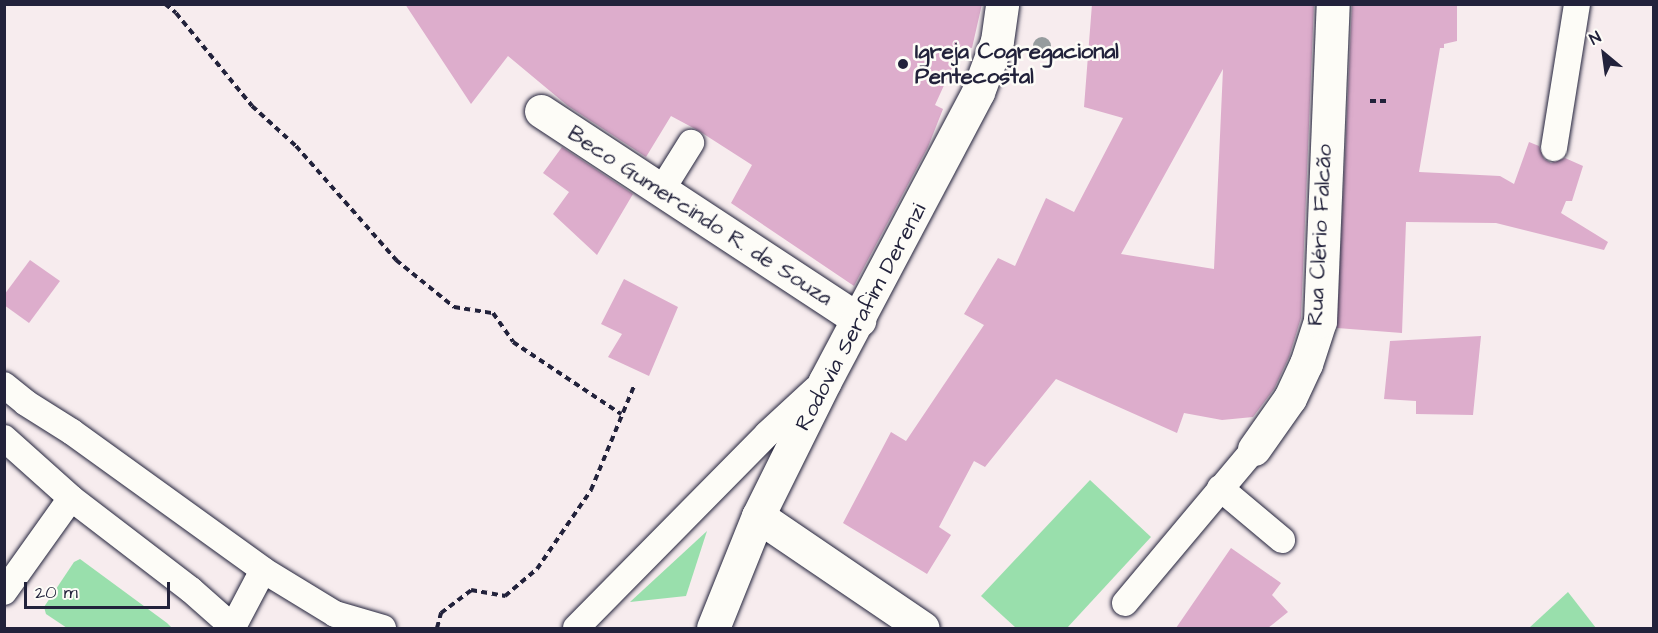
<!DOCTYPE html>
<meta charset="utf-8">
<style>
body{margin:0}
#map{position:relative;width:1658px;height:633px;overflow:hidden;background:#f7ecee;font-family:"Architects Daughter",sans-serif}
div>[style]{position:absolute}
.green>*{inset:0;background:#99dfac}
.building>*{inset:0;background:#ddadcc}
.path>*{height:4px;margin-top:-2px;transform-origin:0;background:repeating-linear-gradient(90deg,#22223b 0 6px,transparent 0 10.5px)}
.roads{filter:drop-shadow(0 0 2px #22223b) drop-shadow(0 0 2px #22223b)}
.lane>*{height:26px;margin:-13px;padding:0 13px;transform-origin:13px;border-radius:13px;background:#fdfcf7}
.street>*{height:33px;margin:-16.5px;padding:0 16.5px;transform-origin:16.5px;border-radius:16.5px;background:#fdfcf7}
.secondary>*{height:33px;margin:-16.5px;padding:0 16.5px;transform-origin:16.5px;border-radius:16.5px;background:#fdfcf7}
.trees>*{width:18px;height:18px;margin:-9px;border-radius:50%;background:#969c9e}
.dots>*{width:16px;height:16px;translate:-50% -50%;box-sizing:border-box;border:3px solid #fdfcf7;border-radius:50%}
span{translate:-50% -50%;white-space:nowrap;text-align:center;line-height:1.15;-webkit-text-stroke:5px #fdfcf7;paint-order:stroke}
.poi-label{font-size:22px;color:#22223b;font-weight:700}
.left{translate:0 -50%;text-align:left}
.street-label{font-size:22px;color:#22223b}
.frame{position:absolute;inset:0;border:6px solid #22223b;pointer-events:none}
.north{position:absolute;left:1574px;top:24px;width:60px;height:60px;-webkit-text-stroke:4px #fdfcf7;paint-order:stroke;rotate:331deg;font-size:16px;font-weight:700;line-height:24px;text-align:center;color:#22223b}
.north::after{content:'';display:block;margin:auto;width:21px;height:27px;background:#22223b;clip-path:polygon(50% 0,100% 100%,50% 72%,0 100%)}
.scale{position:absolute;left:24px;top:582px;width:146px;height:27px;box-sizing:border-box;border:3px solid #22223b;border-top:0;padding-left:8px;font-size:18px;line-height:21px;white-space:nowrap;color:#22223b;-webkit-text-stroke:4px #fdfcf7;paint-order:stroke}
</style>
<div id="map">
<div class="green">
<i style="clip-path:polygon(1090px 480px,1151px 537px,1067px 628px,1016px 628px,981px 596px)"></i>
<i style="clip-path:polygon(707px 531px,686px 596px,630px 602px)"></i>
<i style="clip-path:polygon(80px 559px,167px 623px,172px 628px,67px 628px,46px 614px,44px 607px,74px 562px)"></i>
<i style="clip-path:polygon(1568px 592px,1596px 628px,1529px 628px)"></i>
</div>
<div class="building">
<i style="clip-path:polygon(405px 4px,982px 4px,972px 48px,962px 46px,935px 105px,943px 109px,928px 147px,854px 286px,731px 203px,752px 165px,699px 131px,671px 116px,646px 157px,568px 106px,508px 56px,471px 104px)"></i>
<i style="clip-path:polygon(evenodd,1092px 4px,1314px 4px,1301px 318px,1289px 357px,1274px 389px,1253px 417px,1222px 420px,1184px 413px,1177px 433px,1056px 379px,985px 467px,974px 461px,939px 527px,951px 535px,927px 574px,843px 523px,891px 432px,906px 441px,984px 325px,964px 314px,998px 258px,1015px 266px,1046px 198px,1074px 212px,1123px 118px,1084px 107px,1092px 4px,1223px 69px,1214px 269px,1121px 254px,1223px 69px)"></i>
<i style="clip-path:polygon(1352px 4px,1457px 4px,1457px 41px,1444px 44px,1444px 48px,1440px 48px,1419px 172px,1500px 176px,1514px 184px,1529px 142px,1539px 146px,1544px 159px,1551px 163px,1565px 158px,1583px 166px,1572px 201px,1566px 201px,1561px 213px,1608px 242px,1604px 250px,1496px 223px,1406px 222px,1402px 333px,1337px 328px)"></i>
<i style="clip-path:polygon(562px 147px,633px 194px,597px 255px,553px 214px,569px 192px,543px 173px)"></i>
<i style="clip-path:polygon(30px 260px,60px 281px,29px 323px,4px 305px,4px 295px)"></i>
<i style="clip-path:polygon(624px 279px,678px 307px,649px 376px,608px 357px,622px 334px,601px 324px)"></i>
<i style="clip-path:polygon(1481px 336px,1473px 415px,1416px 414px,1416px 401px,1384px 399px,1390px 341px)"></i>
<i style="clip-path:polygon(1231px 548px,1281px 583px,1272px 595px,1288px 612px,1268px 628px,1176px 628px)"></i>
</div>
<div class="path">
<i style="left:165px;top:4px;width:14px;rotate:39deg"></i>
<i style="left:176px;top:13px;width:120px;rotate:50.7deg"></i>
<i style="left:252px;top:106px;width:59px;rotate:42.3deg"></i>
<i style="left:296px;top:146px;width:152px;rotate:48.7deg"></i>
<i style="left:396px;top:260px;width:75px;rotate:39deg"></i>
<i style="left:454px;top:307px;width:39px;rotate:9deg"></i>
<i style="left:493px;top:313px;width:35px;rotate:55deg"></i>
<i style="left:513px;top:342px;width:130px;rotate:33.7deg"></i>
<i style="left:1370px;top:101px;width:16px"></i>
<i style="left:437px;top:628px;width:16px;rotate:-75deg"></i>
<i style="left:441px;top:613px;width:38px;rotate:-37deg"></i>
<i style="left:471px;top:590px;width:35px;rotate:10deg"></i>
<i style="left:505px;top:596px;width:42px;rotate:-40.2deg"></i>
<i style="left:537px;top:569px;width:96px;rotate:-55.6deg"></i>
<i style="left:591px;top:490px;width:113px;rotate:-67.5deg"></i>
</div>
<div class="roads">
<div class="lane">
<i style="left:1554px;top:148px;width:146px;rotate:-80.9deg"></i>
<i style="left:661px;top:191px;width:57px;rotate:-58deg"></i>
<i style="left:4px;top:385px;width:28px;rotate:39deg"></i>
<i style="left:26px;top:403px;width:54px;rotate:32.2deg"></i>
<i style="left:72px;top:432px;width:236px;rotate:35.8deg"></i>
<i style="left:263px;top:570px;width:84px;rotate:31.4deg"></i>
<i style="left:335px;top:614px;width:50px;rotate:16.3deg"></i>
<i style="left:4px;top:438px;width:90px;rotate:41.8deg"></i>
<i style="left:71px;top:498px;width:151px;rotate:37.5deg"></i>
<i style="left:191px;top:590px;width:57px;rotate:41.5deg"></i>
<i style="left:1220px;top:488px;width:81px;rotate:40deg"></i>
<i style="left:4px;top:592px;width:115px;rotate:-54.5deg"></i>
<i style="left:1125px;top:603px;width:201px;rotate:-50deg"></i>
<i style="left:233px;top:627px;width:64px;rotate:-62.2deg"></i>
<i style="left:576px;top:628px;width:272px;rotate:-45.4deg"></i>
<i style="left:767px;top:434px;width:67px;rotate:-42.6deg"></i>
</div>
<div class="street">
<i style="left:541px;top:111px;width:381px;rotate:33.3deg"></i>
<i style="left:1254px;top:449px;width:62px;rotate:-54.8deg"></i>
<i style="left:1290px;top:398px;width:38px;rotate:-65deg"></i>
<i style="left:1306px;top:364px;width:45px;rotate:-72deg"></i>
<i style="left:1320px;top:321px;width:317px;rotate:-87.7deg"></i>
<i style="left:758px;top:516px;width:199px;rotate:34.2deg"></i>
</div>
<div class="secondary">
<i style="left:713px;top:628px;width:121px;rotate:-68.1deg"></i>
<i style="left:758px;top:516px;width:151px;rotate:-63.6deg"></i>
<i style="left:825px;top:381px;width:327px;rotate:-62.1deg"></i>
<i style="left:978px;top:92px;width:54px;rotate:-69.6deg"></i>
<i style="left:997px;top:41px;width:37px;rotate:-82deg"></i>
</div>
</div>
<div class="trees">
<i style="left:1042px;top:46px"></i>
</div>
<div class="dots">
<i style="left:903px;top:64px;background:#22223b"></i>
</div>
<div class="poi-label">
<span class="left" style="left:915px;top:64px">Igreja Cogregacional<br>Pentecostal</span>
</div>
<div class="street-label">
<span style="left:700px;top:216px;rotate:33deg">Beco Gumercindo R. de Souza</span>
<span style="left:1320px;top:235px;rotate:-87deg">Rua Clério Falcão</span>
<span style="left:861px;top:317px;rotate:-62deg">Rodovia Serafim Derenzi</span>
</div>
<div class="frame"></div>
<div class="north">N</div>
<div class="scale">20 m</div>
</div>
